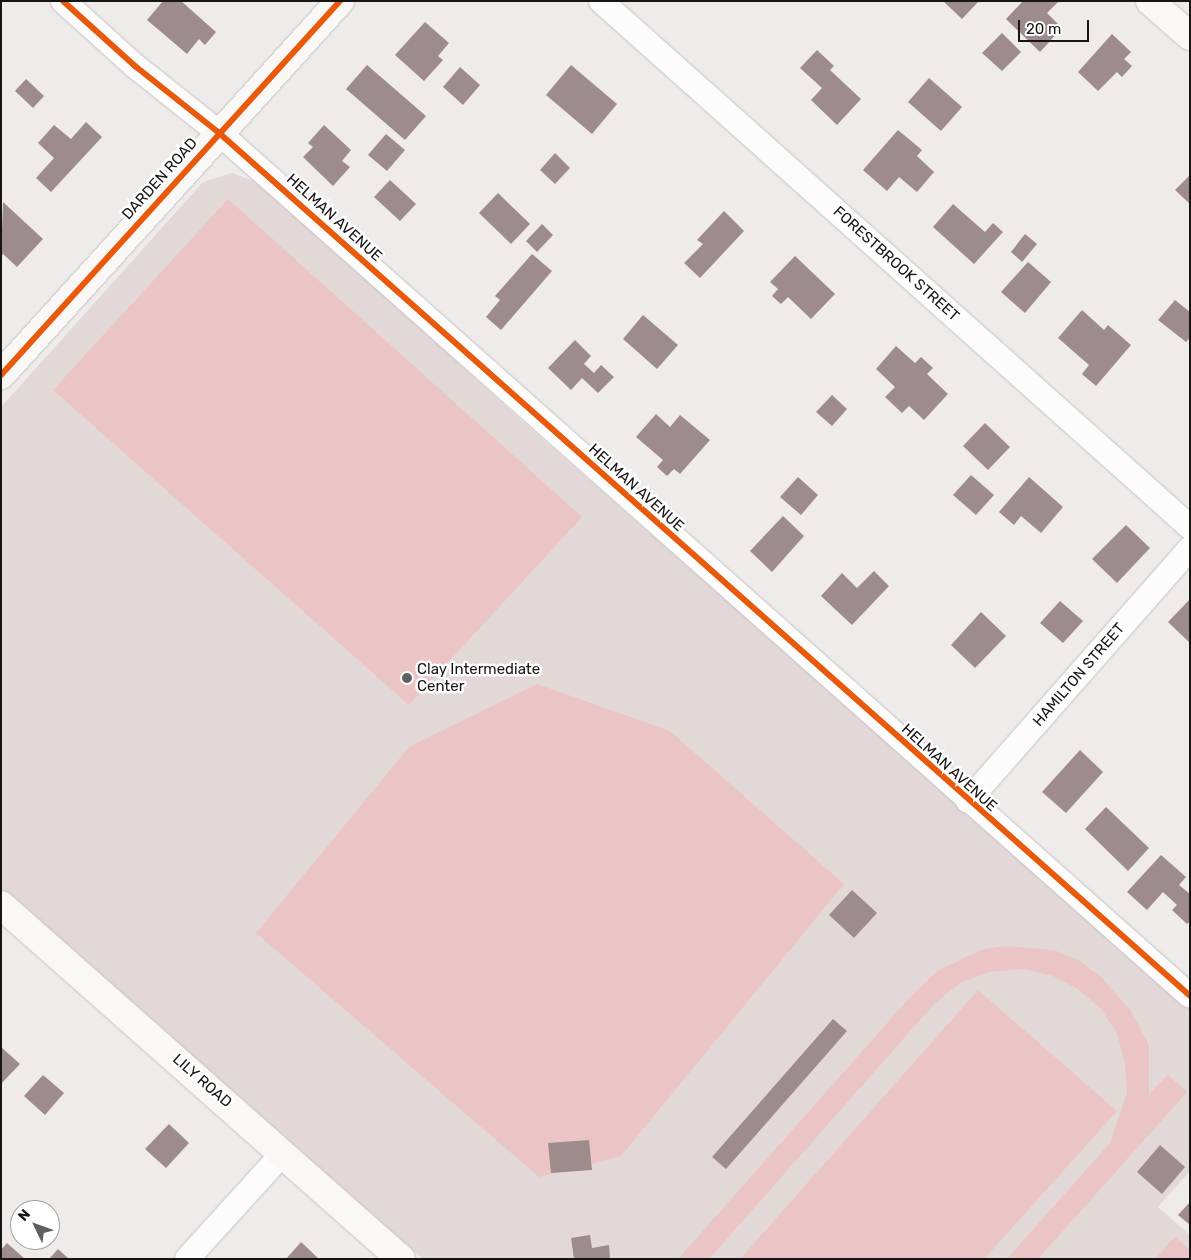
<!DOCTYPE html>
<style>
body{margin:0}
#map{position:relative;width:1191px;height:1260px;overflow:hidden;background:#efebeb;font-family:Rubik,sans-serif}
div>[style]{position:absolute}
.built>*{inset:0;background:#e3d8d8}
.green>*{inset:0;background:#ebc4c5}
.building>*{inset:0;background:#9d8b8d}
.roads{filter:drop-shadow(0 0 1px #c6c3c3) drop-shadow(0 0 1px #c6c3c3)}
.street>*{height:24px;margin:-12px;padding:0 12px;transform-origin:12px;border-radius:12px;background:#fdfcfc}
.secondary>*{height:28px;margin:-14px;padding:0 14px;transform-origin:14px;border-radius:14px;background:#faf7f7}
.cycleway>*{height:6px;margin:-3px;padding:0 3px;transform-origin:3px;border-radius:3px;background:#e8590c}
.dots>*{width:14px;height:14px;translate:-50% -50%;box-sizing:border-box;border:2px solid #fff;border-radius:50%}
span{translate:-50% -50%;white-space:nowrap;text-align:center;line-height:1.15;-webkit-text-stroke:5px #fff;paint-order:stroke}
.street-label{font-size:15px;color:#171414}
.poi-label{font-size:15px;color:#171414}
.left{translate:0 -50%;text-align:left}
.frame{position:absolute;inset:0;border:2px solid #171414;pointer-events:none}
.north{position:absolute;left:10px;top:1200px;width:50px;height:50px;box-sizing:border-box;background:#fff;border:1px solid #a2a1a1;border-radius:50%;rotate:312deg;font-size:14px;font-weight:700;line-height:20px;text-align:center;color:#171414}
.north::after{content:'';display:block;margin:auto;width:18px;height:22px;background:#635f5f;clip-path:polygon(50% 0,100% 100%,50% 72%,0 100%)}
.scale{position:absolute;left:1018px;top:20px;width:71px;height:22px;box-sizing:border-box;border:2px solid #171414;border-top:0;padding-left:6px;font-size:15px;line-height:18px;white-space:nowrap;color:#171414;-webkit-text-stroke:4px #fff;paint-order:stroke}
</style>
<div id="map">
<div class="built">
<i style="clip-path:polygon(232px 173px,254px 181px,316px 233px,522px 421px,1190px 1007px,1190px 1171px,1158px 1207px,1190px 1235px,1190px 1259px,423px 1259px,1px 888px,1px 407px,203px 182px)"></i>
</div>
<div class="green">
<i style="clip-path:polygon(228px 199px,582px 517px,409px 705px,53px 390px)"></i>
<i style="clip-path:polygon(537px 684px,670px 731px,844px 884px,621px 1156px,539px 1177px,256px 933px,409px 747px)"></i>
<i style="clip-path:polygon(1007px 946px,1054px 950px,1080px 961px,1102px 978px,1131px 1011px,1149px 1045px,1149px 1094px,1168px 1075px,1187px 1092px,1038px 1259px,1007px 1259px,1110px 1143px,1127px 1093px,1125px 1064px,1117px 1033px,1101px 1009px,1078px 989px,1053px 976px,1024px 969px,989px 972px,960px 983px,935px 1003px,709px 1259px,678px 1259px,912px 995px,937px 971px,983px 949px)"></i>
<i style="clip-path:polygon(978px 990px,1117px 1111px,984px 1259px,740px 1259px)"></i>
<i style="clip-path:polygon(1175px 1237px,1190px 1250px,1190px 1259px,1155px 1259px)"></i>
</div>
<div class="building">
<i style="clip-path:polygon(163px 1px,181px 1px,216px 32px,205px 45px,199px 39px,187px 54px,147px 20px)"></i>
<i style="clip-path:polygon(943px 1px,979px 1px,962px 19px)"></i>
<i style="clip-path:polygon(1023px 1px,1059px 1px,1047px 13px,1062px 28px,1040px 52px,1006px 19px)"></i>
<i style="clip-path:polygon(425px 22px,449px 43px,438px 56px,443px 60px,424px 81px,395px 55px)"></i>
<i style="clip-path:polygon(1002px 33px,1021px 52px,1002px 71px,982px 53px)"></i>
<i style="clip-path:polygon(1112px 34px,1131px 52px,1124px 59px,1132px 66px,1122px 77px,1117px 72px,1098px 91px,1078px 72px)"></i>
<i style="clip-path:polygon(817px 50px,834px 66px,830px 70px,861px 99px,837px 125px,811px 100px,822px 88px,800px 68px)"></i>
<i style="clip-path:polygon(367px 65px,426px 116px,405px 140px,346px 89px)"></i>
<i style="clip-path:polygon(571px 65px,617px 104px,592px 134px,546px 95px)"></i>
<i style="clip-path:polygon(460px 67px,480px 85px,463px 105px,443px 87px)"></i>
<i style="clip-path:polygon(929px 78px,962px 107px,941px 131px,908px 102px)"></i>
<i style="clip-path:polygon(26px 79px,44px 96px,33px 108px,15px 91px)"></i>
<i style="clip-path:polygon(86px 122px,102px 137px,51px 192px,36px 178px,54px 158px,38px 143px,54px 125px,71px 139px)"></i>
<i style="clip-path:polygon(324px 125px,351px 150px,342px 161px,350px 167px,333px 186px,303px 157px,313px 147px,308px 143px)"></i>
<i style="clip-path:polygon(898px 130px,922px 150px,917px 156px,934px 172px,917px 192px,899px 177px,887px 191px,863px 170px)"></i>
<i style="clip-path:polygon(386px 134px,405px 150px,387px 171px,368px 155px)"></i>
<i style="clip-path:polygon(555px 153px,570px 168px,555px 184px,540px 170px)"></i>
<i style="clip-path:polygon(1190px 175px,1190px 204px,1175px 190px)"></i>
<i style="clip-path:polygon(390px 180px,416px 204px,400px 221px,374px 197px)"></i>
<i style="clip-path:polygon(498px 193px,530px 224px,511px 244px,479px 213px)"></i>
<i style="clip-path:polygon(3px 202px,43px 239px,17px 267px,3px 254px,1px 257px)"></i>
<i style="clip-path:polygon(953px 204px,985px 232px,993px 223px,1003px 232px,974px 264px,933px 227px)"></i>
<i style="clip-path:polygon(724px 211px,744px 231px,700px 278px,684px 263px,703px 244px,697px 240px)"></i>
<i style="clip-path:polygon(542px 224px,553px 235px,537px 252px,526px 241px)"></i>
<i style="clip-path:polygon(1025px 234px,1037px 244px,1022px 262px,1011px 252px)"></i>
<i style="clip-path:polygon(532px 254px,552px 271px,501px 330px,486px 317px,500px 300px,495px 296px)"></i>
<i style="clip-path:polygon(795px 256px,835px 294px,811px 319px,788px 297px,781px 304px,772px 296px,778px 289px,770px 282px)"></i>
<i style="clip-path:polygon(1028px 262px,1051px 282px,1025px 313px,1001px 292px)"></i>
<i style="clip-path:polygon(1175px 300px,1190px 312px,1190px 338px,1186px 342px,1158px 320px)"></i>
<i style="clip-path:polygon(1082px 310px,1104px 330px,1108px 325px,1131px 345px,1096px 386px,1082px 374px,1089px 365px,1058px 338px)"></i>
<i style="clip-path:polygon(643px 315px,678px 345px,657px 369px,623px 339px)"></i>
<i style="clip-path:polygon(575px 340px,591px 356px,584px 364px,594px 373px,601px 365px,614px 377px,598px 393px,582px 378px,571px 390px,548px 368px)"></i>
<i style="clip-path:polygon(896px 346px,915px 363px,921px 357px,933px 368px,927px 374px,948px 394px,924px 420px,909px 406px,902px 413px,885px 397px,895px 387px,876px 369px)"></i>
<i style="clip-path:polygon(832px 395px,847px 409px,832px 426px,816px 412px)"></i>
<i style="clip-path:polygon(656px 414px,670px 427px,680px 415px,710px 440px,680px 474px,674px 469px,667px 476px,657px 467px,663px 460px,636px 437px)"></i>
<i style="clip-path:polygon(985px 423px,1010px 447px,988px 470px,963px 446px)"></i>
<i style="clip-path:polygon(971px 475px,994px 495px,976px 515px,953px 495px)"></i>
<i style="clip-path:polygon(798px 477px,818px 495px,801px 515px,780px 497px)"></i>
<i style="clip-path:polygon(1029px 477px,1063px 507px,1041px 533px,1021px 516px,1014px 525px,999px 512px)"></i>
<i style="clip-path:polygon(783px 516px,804px 536px,772px 572px,750px 551px)"></i>
<i style="clip-path:polygon(1126px 525px,1150px 548px,1117px 583px,1092px 559px)"></i>
<i style="clip-path:polygon(874px 571px,889px 586px,852px 625px,821px 596px,842px 573px,857px 588px)"></i>
<i style="clip-path:polygon(1190px 599px,1190px 643px,1168px 622px)"></i>
<i style="clip-path:polygon(1060px 601px,1083px 621px,1063px 643px,1040px 623px)"></i>
<i style="clip-path:polygon(981px 612px,1006px 636px,975px 668px,951px 645px)"></i>
<i style="clip-path:polygon(1080px 750px,1103px 772px,1066px 813px,1042px 792px)"></i>
<i style="clip-path:polygon(1106px 807px,1149px 848px,1128px 871px,1085px 829px)"></i>
<i style="clip-path:polygon(1161px 855px,1186px 877px,1179px 885px,1190px 894px,1190px 921px,1187px 924px,1172px 910px,1177px 905px,1163px 892px,1147px 910px,1127px 892px)"></i>
<i style="clip-path:polygon(852px 890px,877px 913px,854px 938px,829px 915px)"></i>
<i style="clip-path:polygon(833px 1019px,847px 1031px,726px 1169px,712px 1157px)"></i>
<i style="clip-path:polygon(1px 1047px,20px 1064px,1px 1084px)"></i>
<i style="clip-path:polygon(43px 1075px,64px 1093px,45px 1115px,24px 1096px)"></i>
<i style="clip-path:polygon(169px 1124px,189px 1143px,166px 1168px,145px 1149px)"></i>
<i style="clip-path:polygon(589px 1140px,592px 1170px,551px 1173px,548px 1143px)"></i>
<i style="clip-path:polygon(1160px 1145px,1185px 1167px,1162px 1194px,1137px 1172px)"></i>
<i style="clip-path:polygon(1190px 1202px,1190px 1225px,1178px 1215px)"></i>
<i style="clip-path:polygon(590px 1235px,592px 1248px,609px 1245px,610px 1259px,574px 1259px,571px 1238px)"></i>
<i style="clip-path:polygon(301px 1242px,319px 1259px,286px 1259px)"></i>
<i style="clip-path:polygon(7px 1243px,25px 1259px,1px 1259px,1px 1250px)"></i>
<i style="clip-path:polygon(58px 1249px,69px 1259px,49px 1259px)"></i>
</div>
<div class="roads">
<div class="street">
<i style="left:63px;top:1px;width:97px;rotate:42.1deg"></i>
<i style="left:135px;top:66px;width:106px;rotate:38.5deg"></i>
<i style="left:218px;top:132px;width:1300px;rotate:41.63deg"></i>
<i style="left:601px;top:1px;width:790px;rotate:41.77deg"></i>
<i style="left:968px;top:801px;width:337px;rotate:-48.7deg"></i>
<i style="left:187px;top:1259px;width:143px;rotate:-47.8deg"></i>
</div>
<div class="secondary">
<i style="left:1150px;top:1px;width:53px;rotate:41.2deg"></i>
<i style="left:1px;top:375px;width:505px;rotate:-47.81deg"></i>
<i style="left:1px;top:905px;width:534px;rotate:41.51deg"></i>
</div>
</div>
<div class="cycleway">
<i style="left:63px;top:1px;width:97px;rotate:42.1deg"></i>
<i style="left:135px;top:66px;width:106px;rotate:38.5deg"></i>
<i style="left:218px;top:132px;width:1300px;rotate:41.63deg"></i>
<i style="left:1px;top:375px;width:505px;rotate:-47.81deg"></i>
</div>
<div class="dots">
<i style="left:407px;top:678px;background:#635f5f"></i>
</div>
<div class="street-label">
<span style="left:160px;top:179px;rotate:-48deg">DARDEN ROAD</span>
<span style="left:334px;top:218px;rotate:42deg">HELMAN AVENUE</span>
<span style="left:896px;top:264px;rotate:42deg">FORESTBROOK STREET</span>
<span style="left:636px;top:488px;rotate:42deg">HELMAN AVENUE</span>
<span style="left:1079px;top:675px;rotate:-49deg">HAMILTON STREET</span>
<span style="left:949px;top:768px;rotate:42deg">HELMAN AVENUE</span>
<span style="left:202px;top:1081px;rotate:41deg">LILY ROAD</span>
</div>
<div class="poi-label">
<span class="left" style="left:417px;top:678px">Clay Intermediate<br>Center</span>
</div>
<div class="frame"></div>
<div class="north">N</div>
<div class="scale">20 m</div>
</div>
